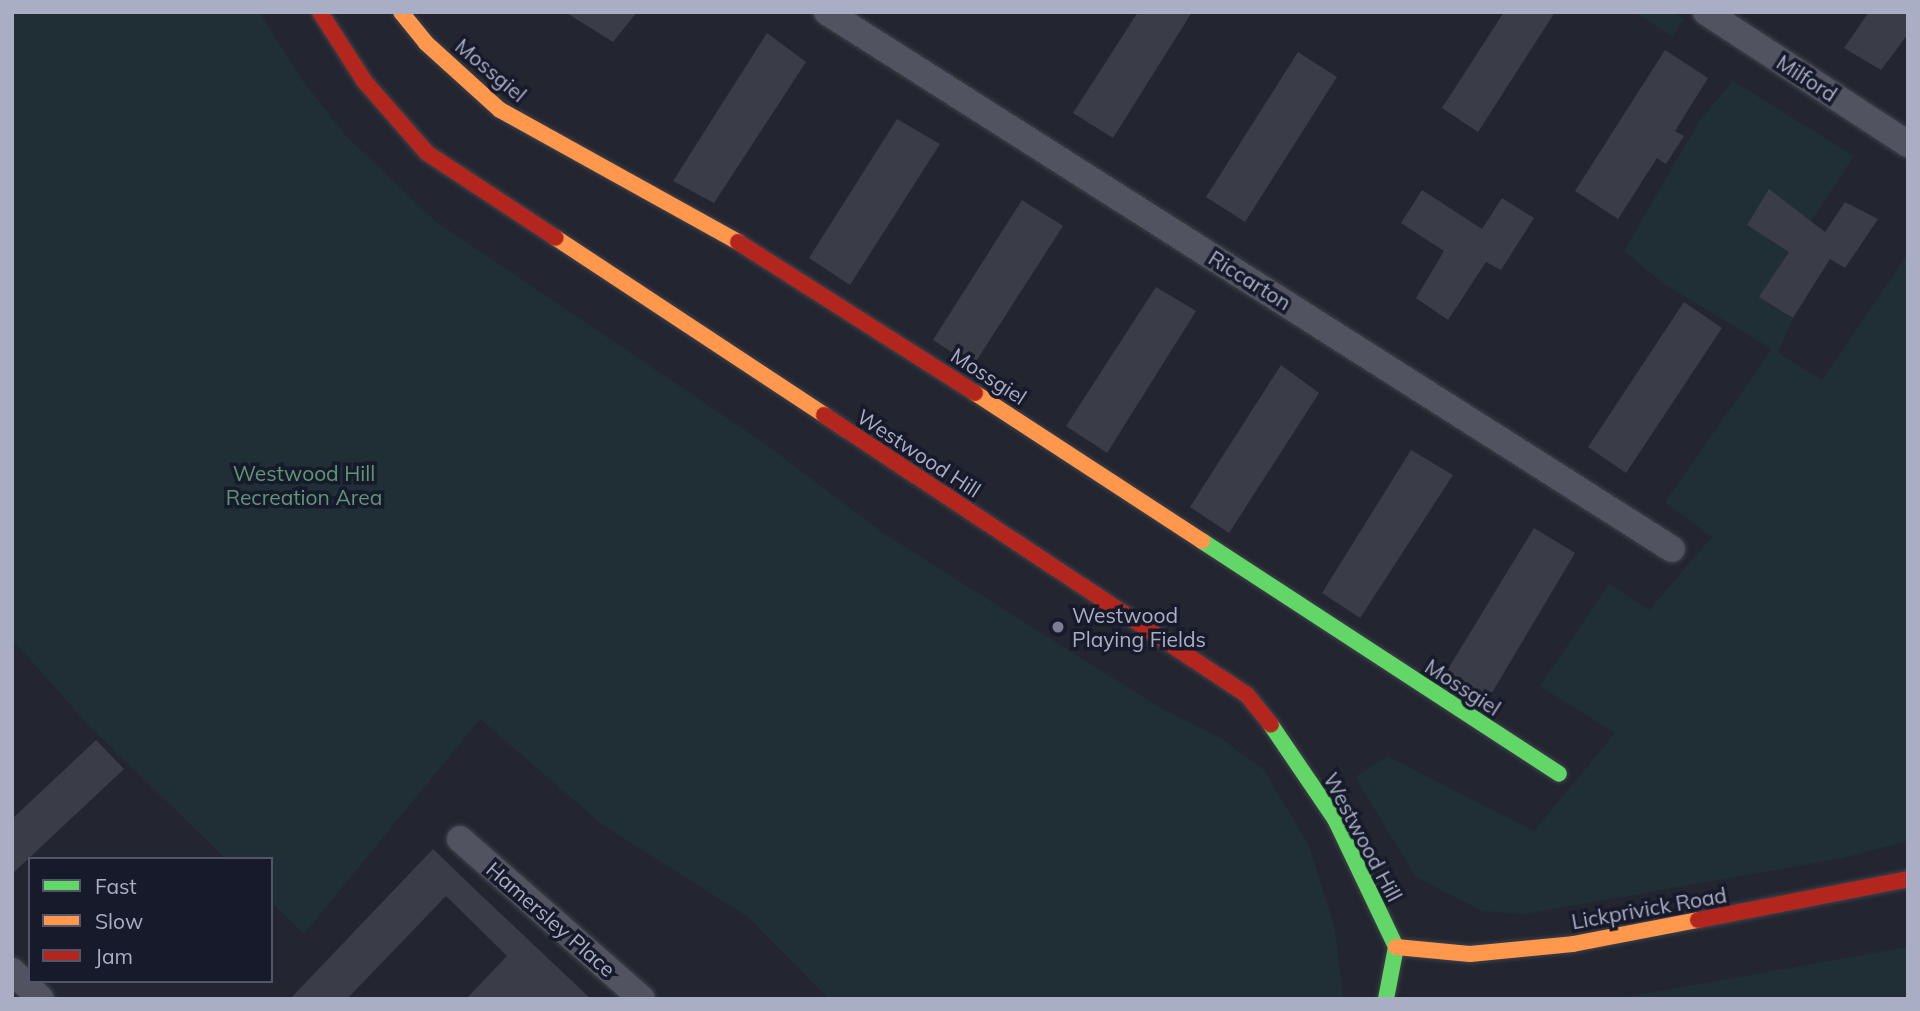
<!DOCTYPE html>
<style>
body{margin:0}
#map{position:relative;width:1920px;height:1011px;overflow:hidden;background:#232630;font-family:Mulish,sans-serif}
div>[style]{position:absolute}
.green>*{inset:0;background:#202e36}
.building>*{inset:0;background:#3a3d47}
.roads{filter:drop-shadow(0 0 2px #3f414a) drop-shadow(0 0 2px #3f414a)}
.street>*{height:26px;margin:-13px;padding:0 13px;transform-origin:13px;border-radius:13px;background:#515460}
.fast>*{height:16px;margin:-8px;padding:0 8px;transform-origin:8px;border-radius:8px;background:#63d668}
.slow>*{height:16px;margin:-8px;padding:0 8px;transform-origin:8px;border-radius:8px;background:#ff974d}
.jam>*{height:16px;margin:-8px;padding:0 8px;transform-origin:8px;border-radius:8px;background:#b3261e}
.dots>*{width:19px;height:19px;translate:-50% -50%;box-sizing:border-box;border:4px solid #161a2b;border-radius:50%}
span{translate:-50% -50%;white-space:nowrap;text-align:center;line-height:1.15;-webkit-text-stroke:7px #161a2b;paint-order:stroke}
.street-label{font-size:21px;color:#a9aec4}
.park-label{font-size:21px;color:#609677}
.poi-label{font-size:21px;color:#a9aec4}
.left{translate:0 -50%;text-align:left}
.frame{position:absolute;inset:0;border:14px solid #a9aec4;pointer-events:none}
.legend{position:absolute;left:28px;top:857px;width:245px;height:126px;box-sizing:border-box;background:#161a2b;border:2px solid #515568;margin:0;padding:9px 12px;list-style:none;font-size:21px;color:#a9aec4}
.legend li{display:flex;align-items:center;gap:14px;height:35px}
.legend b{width:35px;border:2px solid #515568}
</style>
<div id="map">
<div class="green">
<i style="clip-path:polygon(12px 12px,259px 12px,302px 80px,346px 136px,435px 221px,764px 443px,883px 533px,1162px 709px,1219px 737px,1264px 770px,1309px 846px,1335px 929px,1343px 999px,829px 999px,748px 917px,603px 825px,480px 719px,304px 934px,271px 902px,271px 859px,226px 859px,90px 727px,12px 639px)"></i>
<i style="clip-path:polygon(1634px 12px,1674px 12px,1684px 19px,1672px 36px)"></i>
<i style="clip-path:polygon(1733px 81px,1854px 156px,1811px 221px,1747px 225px,1789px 252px,1760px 297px,1793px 318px,1778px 353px,1822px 380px,1908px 254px,1908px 841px,1843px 858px,1525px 914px,1482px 911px,1416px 877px,1355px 777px,1387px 756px,1534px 831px,1615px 733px,1540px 686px,1609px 584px,1649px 610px,1712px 537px,1665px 502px,1772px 349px,1664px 284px,1624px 251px,1700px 120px)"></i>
<i style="clip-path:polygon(1908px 947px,1908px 999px,1616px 999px)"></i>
</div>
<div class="building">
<i style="clip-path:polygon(565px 12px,637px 12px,613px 42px)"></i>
<i style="clip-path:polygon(1138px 12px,1192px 12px,1113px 138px,1073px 113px)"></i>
<i style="clip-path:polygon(1504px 12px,1555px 12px,1478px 132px,1442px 108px)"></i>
<i style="clip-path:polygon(1869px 12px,1908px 12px,1908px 34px,1881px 70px,1844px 48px)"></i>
<i style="clip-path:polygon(767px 33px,806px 62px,714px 203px,673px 181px)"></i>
<i style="clip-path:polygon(1665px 50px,1708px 78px,1675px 131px,1684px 136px,1666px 164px,1657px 158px,1618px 219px,1575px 191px)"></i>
<i style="clip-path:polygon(1298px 52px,1337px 77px,1245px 222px,1206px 197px)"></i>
<i style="clip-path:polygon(897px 119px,940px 144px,850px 285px,809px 258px)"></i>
<i style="clip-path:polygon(1769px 189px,1825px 232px,1845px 202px,1878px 219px,1845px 268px,1830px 259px,1793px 318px,1759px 297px,1789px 252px,1747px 225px)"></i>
<i style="clip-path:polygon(1422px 190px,1482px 229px,1502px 198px,1534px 218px,1501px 270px,1486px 262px,1448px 320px,1416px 298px,1444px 251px,1401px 223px)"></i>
<i style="clip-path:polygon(1022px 200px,1063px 226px,973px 366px,933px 340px)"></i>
<i style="clip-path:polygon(1156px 287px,1196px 311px,1107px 453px,1066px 426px)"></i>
<i style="clip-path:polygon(1684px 302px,1722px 328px,1626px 473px,1588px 447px)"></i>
<i style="clip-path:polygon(1281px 365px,1319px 393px,1229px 533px,1190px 507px)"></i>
<i style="clip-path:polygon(1411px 450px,1453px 475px,1360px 618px,1322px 593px)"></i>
<i style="clip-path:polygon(1534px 528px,1575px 553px,1487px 701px,1445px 674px)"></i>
<i style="clip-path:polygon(96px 740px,124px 769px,12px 874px,12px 819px)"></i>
<i style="clip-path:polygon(433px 849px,482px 896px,591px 999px,466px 999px,507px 956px,446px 896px,347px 999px,290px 999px)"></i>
</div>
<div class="roads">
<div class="street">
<i style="left:827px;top:12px;width:1001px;rotate:32.44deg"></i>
<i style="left:1706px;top:12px;width:241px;rotate:33.2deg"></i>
<i style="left:460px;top:839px;width:242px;rotate:41.3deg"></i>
<i style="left:12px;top:971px;width:40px;rotate:44deg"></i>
</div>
<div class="fast">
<i style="left:1202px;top:541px;width:426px;rotate:33.1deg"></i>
<i style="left:1271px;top:725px;width:114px;rotate:55.8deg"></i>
<i style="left:1335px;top:819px;width:142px;rotate:64.5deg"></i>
<i style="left:1396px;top:947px;width:53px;rotate:100.9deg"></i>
</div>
<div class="slow">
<i style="left:401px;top:12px;width:40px;rotate:51deg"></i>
<i style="left:426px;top:43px;width:100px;rotate:42.2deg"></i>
<i style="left:500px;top:110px;width:272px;rotate:29deg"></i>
<i style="left:556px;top:238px;width:321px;rotate:33.4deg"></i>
<i style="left:975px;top:393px;width:271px;rotate:33.1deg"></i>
<i style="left:1396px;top:947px;width:74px;rotate:5.4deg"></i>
<i style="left:1470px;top:954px;width:103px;rotate:-5.5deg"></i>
<i style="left:1573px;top:944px;width:127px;rotate:-10.9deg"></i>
</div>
<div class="jam">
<i style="left:320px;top:12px;width:83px;rotate:57.3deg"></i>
<i style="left:365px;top:82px;width:94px;rotate:48.9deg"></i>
<i style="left:427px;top:153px;width:154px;rotate:33.4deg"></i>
<i style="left:738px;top:242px;width:281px;rotate:32.5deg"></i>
<i style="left:824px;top:415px;width:507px;rotate:33.5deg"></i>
<i style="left:1247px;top:695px;width:38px;rotate:51deg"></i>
<i style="left:1698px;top:920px;width:214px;rotate:-11deg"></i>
</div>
</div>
<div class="dots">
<i style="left:1058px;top:627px;background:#7a7e90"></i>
</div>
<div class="street-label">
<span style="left:491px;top:70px;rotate:40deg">Mossgiel</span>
<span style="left:1807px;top:78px;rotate:33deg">Milford</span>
<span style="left:1250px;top:280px;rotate:32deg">Riccarton</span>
<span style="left:989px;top:376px;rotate:33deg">Mossgiel</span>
<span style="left:919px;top:453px;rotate:33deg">Westwood Hill</span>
<span style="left:1463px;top:687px;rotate:33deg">Mossgiel</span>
<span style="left:1363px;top:837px;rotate:62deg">Westwood Hill</span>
<span style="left:1649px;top:908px;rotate:-10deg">Lickprivick Road</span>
<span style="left:551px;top:919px;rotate:41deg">Hamersley Place</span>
</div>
<div class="park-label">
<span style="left:304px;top:485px">Westwood Hill<br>Recreation Area</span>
</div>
<div class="poi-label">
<span class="left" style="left:1072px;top:627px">Westwood<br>Playing Fields</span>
</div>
<div class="frame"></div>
<ul class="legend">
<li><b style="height:9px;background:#63d668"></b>Fast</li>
<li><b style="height:9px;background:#ff974d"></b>Slow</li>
<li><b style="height:9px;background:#b3261e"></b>Jam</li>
</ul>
</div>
